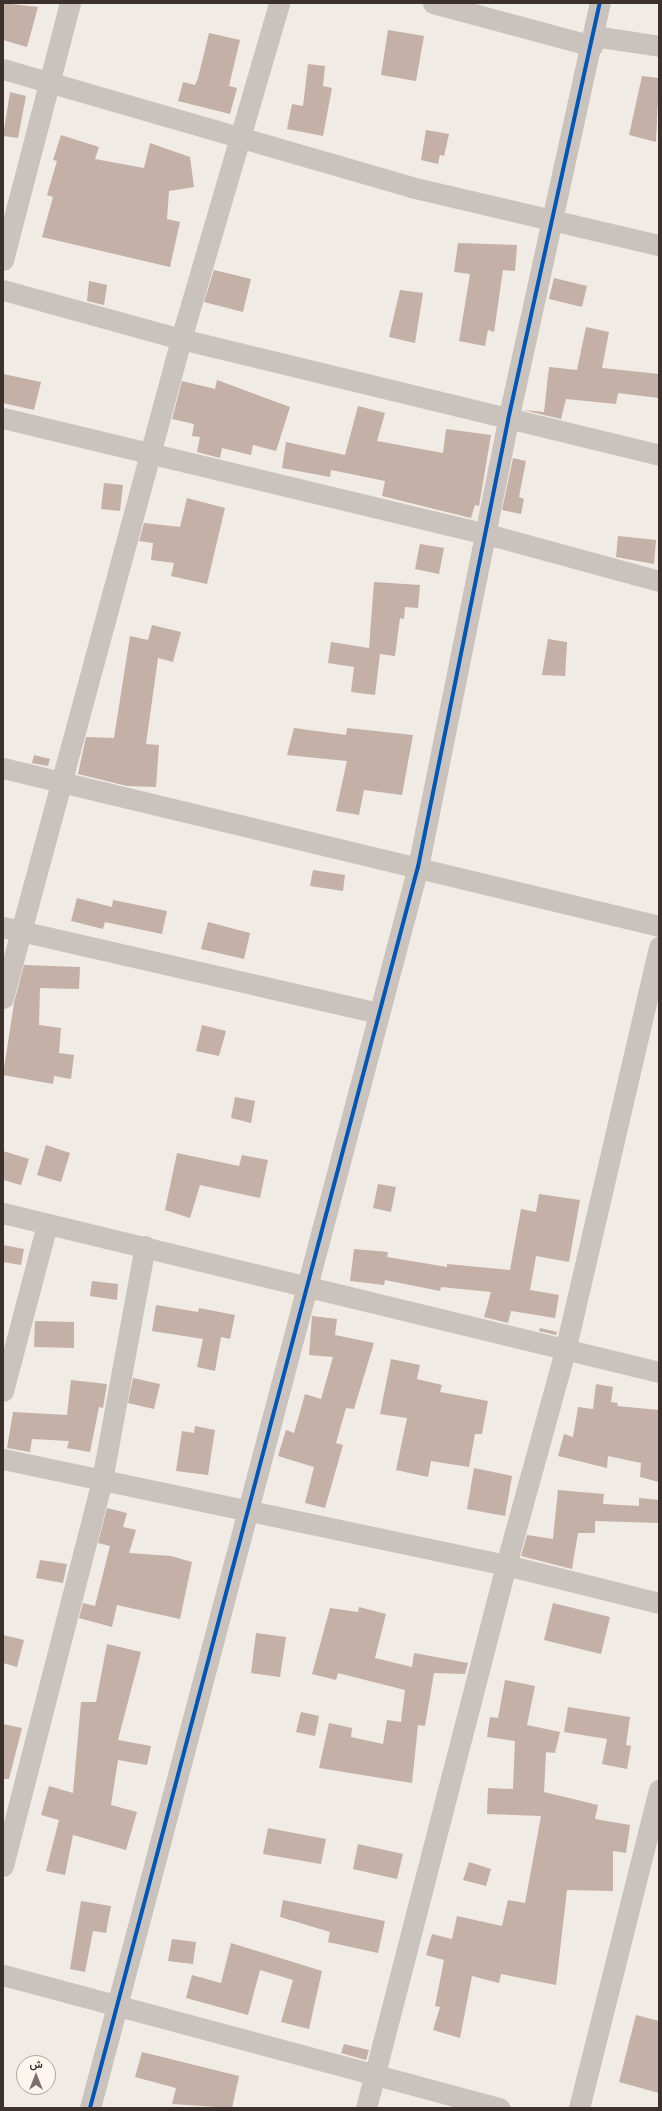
<!DOCTYPE html>
<meta charset="utf-8">
<style>
body{margin:0}
#map{position:relative;width:662px;height:2111px;overflow:hidden;background:#f0ebe5;font-family:Mulish,Vazirmatn,sans-serif}
div>[style]{position:absolute}
.building>*{inset:0;background:#c4b0a6}
.street>*{height:21px;margin:-10.5px;padding:0 10.5px;transform-origin:10.5px;border-radius:10.5px;background:#cac3bd}
.cycleway>*{height:4px;margin:-2px;padding:0 2px;transform-origin:2px;border-radius:2px;background:#0057b8}
span{translate:-50% -50%;white-space:nowrap;text-align:center;line-height:1.15;-webkit-text-stroke:3px #fbf5ee;paint-order:stroke}
.frame{position:absolute;inset:0;border:4px solid #3b302b;pointer-events:none}
.north{position:absolute;left:16px;top:2055px;width:40px;height:40px;box-sizing:border-box;background:#fbf5ee;border:1px solid #aea6a0;border-radius:50%;rotate:0deg;font-size:11px;font-weight:700;line-height:16px;text-align:center;color:#3b302b}
.north::after{content:'';display:block;margin:auto;width:14px;height:18px;background:#7a716c;clip-path:polygon(50% 0,100% 100%,50% 72%,0 100%)}
</style>
<div id="map">
<div class="building">
<i style="clip-path:polygon(3px 3px,38px 7px,27px 47px,3px 40px)"></i>
<i style="clip-path:polygon(388px 30px,424px 36px,416px 81px,381px 75px)"></i>
<i style="clip-path:polygon(209px 33px,240px 40px,229px 86px,237px 88px,230px 114px,178px 101px,183px 82px,195px 85px,198px 78px)"></i>
<i style="clip-path:polygon(308px 64px,325px 66px,323px 86px,332px 88px,323px 136px,287px 129px,292px 104px,303px 106px)"></i>
<i style="clip-path:polygon(642px 76px,659px 78px,656px 142px,629px 135px)"></i>
<i style="clip-path:polygon(10px 92px,26px 96px,18px 138px,3px 136px)"></i>
<i style="clip-path:polygon(426px 130px,449px 134px,444px 156px,440px 155px,438px 164px,421px 160px)"></i>
<i style="clip-path:polygon(61px 135px,99px 147px,95px 159px,144px 168px,150px 143px,190px 157px,194px 187px,169px 191px,167px 219px,180px 222px,170px 267px,42px 237px,53px 197px,47px 195px,57px 161px,53px 160px)"></i>
<i style="clip-path:polygon(458px 243px,517px 245px,515px 271px,503px 270px,494px 332px,488px 330px,485px 346px,459px 341px,470px 274px,454px 272px)"></i>
<i style="clip-path:polygon(214px 270px,251px 279px,243px 312px,204px 302px)"></i>
<i style="clip-path:polygon(554px 278px,587px 286px,582px 307px,549px 299px)"></i>
<i style="clip-path:polygon(89px 281px,107px 285px,104px 305px,87px 301px)"></i>
<i style="clip-path:polygon(400px 290px,423px 293px,415px 343px,389px 337px)"></i>
<i style="clip-path:polygon(586px 327px,609px 332px,602px 368px,659px 374px,659px 398px,618px 393px,616px 404px,566px 399px,561px 419px,523px 410px,544px 412px,549px 367px,577px 370px)"></i>
<i style="clip-path:polygon(3px 374px,41px 382px,34px 410px,3px 403px)"></i>
<i style="clip-path:polygon(217px 380px,290px 407px,276px 451px,253px 445px,251px 455px,222px 448px,220px 458px,197px 452px,200px 437px,192px 436px,194px 424px,172px 419px,182px 381px,215px 389px)"></i>
<i style="clip-path:polygon(358px 406px,385px 413px,377px 441px,443px 453px,446px 429px,491px 435px,479px 506px,475px 505px,471px 518px,382px 496px,385px 481px,331px 470px,330px 477px,282px 468px,286px 442px,345px 455px)"></i>
<i style="clip-path:polygon(513px 458px,526px 461px,519px 497px,524px 499px,521px 514px,502px 510px)"></i>
<i style="clip-path:polygon(104px 483px,123px 485px,120px 511px,101px 509px)"></i>
<i style="clip-path:polygon(187px 498px,225px 508px,207px 584px,171px 576px,174px 563px,151px 560px,153px 543px,139px 541px,144px 523px,180px 527px)"></i>
<i style="clip-path:polygon(618px 536px,656px 540px,654px 564px,616px 557px)"></i>
<i style="clip-path:polygon(420px 544px,444px 548px,439px 574px,415px 569px)"></i>
<i style="clip-path:polygon(374px 582px,420px 585px,418px 608px,405px 607px,404px 619px,400px 618px,395px 656px,380px 654px,375px 695px,351px 692px,354px 667px,328px 663px,331px 642px,369px 648px)"></i>
<i style="clip-path:polygon(152px 625px,181px 632px,173px 662px,158px 658px,146px 744px,159px 745px,156px 787px,127px 786px,78px 774px,86px 737px,114px 738px,130px 636px,148px 640px)"></i>
<i style="clip-path:polygon(548px 639px,567px 642px,565px 676px,542px 675px)"></i>
<i style="clip-path:polygon(294px 728px,346px 735px,347px 728px,413px 735px,402px 795px,364px 790px,359px 815px,336px 811px,347px 761px,287px 755px)"></i>
<i style="clip-path:polygon(34px 755px,50px 759px,48px 766px,32px 763px)"></i>
<i style="clip-path:polygon(313px 870px,345px 875px,343px 891px,310px 886px)"></i>
<i style="clip-path:polygon(77px 898px,112px 907px,113px 900px,167px 911px,162px 934px,105px 922px,103px 929px,71px 921px)"></i>
<i style="clip-path:polygon(208px 922px,250px 933px,244px 959px,201px 949px)"></i>
<i style="clip-path:polygon(24px 965px,80px 967px,79px 989px,40px 988px,39px 1025px,61px 1028px,59px 1053px,74px 1055px,71px 1079px,54px 1076px,53px 1084px,3px 1075px,14px 1003px)"></i>
<i style="clip-path:polygon(202px 1025px,226px 1031px,219px 1056px,196px 1051px)"></i>
<i style="clip-path:polygon(235px 1097px,255px 1101px,251px 1123px,231px 1118px)"></i>
<i style="clip-path:polygon(46px 1145px,70px 1153px,61px 1182px,37px 1175px)"></i>
<i style="clip-path:polygon(3px 1151px,29px 1159px,21px 1185px,3px 1180px)"></i>
<i style="clip-path:polygon(177px 1153px,239px 1166px,242px 1155px,268px 1160px,260px 1198px,200px 1185px,190px 1218px,165px 1210px)"></i>
<i style="clip-path:polygon(378px 1184px,396px 1187px,391px 1212px,373px 1208px)"></i>
<i style="clip-path:polygon(539px 1194px,580px 1200px,569px 1262px,536px 1256px,530px 1290px,559px 1295px,555px 1318px,511px 1311px,508px 1323px,484px 1317px,491px 1292px,441px 1287px,440px 1291px,385px 1280px,384px 1285px,350px 1281px,354px 1249px,388px 1252px,387px 1257px,447px 1267px,447px 1264px,510px 1270px,521px 1209px,536px 1212px)"></i>
<i style="clip-path:polygon(3px 1245px,24px 1249px,21px 1265px,3px 1262px)"></i>
<i style="clip-path:polygon(92px 1281px,118px 1284px,117px 1300px,90px 1296px)"></i>
<i style="clip-path:polygon(156px 1305px,198px 1312px,199px 1308px,235px 1315px,230px 1339px,221px 1337px,215px 1371px,197px 1367px,203px 1339px,152px 1331px)"></i>
<i style="clip-path:polygon(312px 1316px,337px 1319px,335px 1335px,374px 1343px,354px 1409px,346px 1408px,336px 1443px,343px 1445px,325px 1508px,305px 1503px,314px 1467px,278px 1456px,286px 1430px,294px 1433px,305px 1394px,321px 1399px,333px 1357px,309px 1355px)"></i>
<i style="clip-path:polygon(35px 1321px,74px 1322px,74px 1348px,34px 1347px)"></i>
<i style="clip-path:polygon(540px 1328px,557px 1332px,556px 1335px,539px 1331px)"></i>
<i style="clip-path:polygon(391px 1359px,420px 1365px,417px 1379px,442px 1385px,440px 1392px,488px 1401px,482px 1434px,475px 1434px,469px 1467px,431px 1461px,428px 1477px,396px 1470px,407px 1418px,380px 1414px)"></i>
<i style="clip-path:polygon(133px 1378px,160px 1384px,154px 1409px,128px 1403px)"></i>
<i style="clip-path:polygon(71px 1380px,107px 1384px,103px 1408px,99px 1407px,90px 1452px,67px 1448px,69px 1441px,32px 1439px,30px 1452px,7px 1448px,13px 1412px,67px 1415px)"></i>
<i style="clip-path:polygon(596px 1384px,613px 1387px,611px 1402px,618px 1403px,617px 1406px,659px 1410px,659px 1482px,640px 1477px,641px 1463px,608px 1456px,607px 1468px,558px 1456px,564px 1434px,573px 1437px,578px 1407px,593px 1409px)"></i>
<i style="clip-path:polygon(195px 1426px,215px 1430px,208px 1475px,176px 1471px,182px 1431px,194px 1433px)"></i>
<i style="clip-path:polygon(474px 1468px,512px 1476px,505px 1516px,467px 1509px)"></i>
<i style="clip-path:polygon(558px 1490px,604px 1494px,603px 1504px,639px 1506px,639px 1498px,659px 1500px,659px 1523px,595px 1521px,595px 1533px,578px 1533px,572px 1569px,521px 1556px,527px 1535px,553px 1539px)"></i>
<i style="clip-path:polygon(107px 1508px,127px 1513px,123px 1527px,136px 1530px,129px 1553px,171px 1556px,192px 1562px,180px 1619px,117px 1605px,112px 1627px,79px 1618px,83px 1603px,95px 1606px,110px 1546px,98px 1543px)"></i>
<i style="clip-path:polygon(40px 1560px,67px 1564px,63px 1583px,36px 1578px)"></i>
<i style="clip-path:polygon(553px 1603px,610px 1617px,601px 1654px,544px 1640px)"></i>
<i style="clip-path:polygon(359px 1607px,386px 1614px,375px 1658px,412px 1667px,414px 1653px,468px 1663px,465px 1674px,434px 1673px,425px 1726px,418px 1725px,412px 1783px,319px 1768px,329px 1723px,352px 1728px,351px 1737px,383px 1744px,387px 1720px,401px 1722px,405px 1690px,338px 1673px,336px 1680px,312px 1674px,330px 1608px,358px 1612px)"></i>
<i style="clip-path:polygon(256px 1633px,286px 1637px,280px 1677px,251px 1673px)"></i>
<i style="clip-path:polygon(3px 1635px,24px 1640px,17px 1667px,3px 1663px)"></i>
<i style="clip-path:polygon(107px 1644px,141px 1652px,118px 1740px,151px 1746px,147px 1765px,118px 1760px,111px 1805px,137px 1812px,126px 1850px,73px 1835px,65px 1875px,46px 1871px,59px 1820px,41px 1815px,49px 1786px,73px 1793px,81px 1702px,96px 1702px)"></i>
<i style="clip-path:polygon(505px 1680px,535px 1686px,527px 1725px,560px 1732px,555px 1753px,546px 1752px,544px 1792px,598px 1805px,595px 1819px,630px 1825px,626px 1853px,613px 1851px,613px 1891px,567px 1890px,556px 1985px,501px 1974px,499px 1983px,472px 1976px,460px 2038px,433px 2030px,440px 2007px,435px 2006px,444px 1960px,426px 1955px,432px 1934px,452px 1939px,457px 1916px,502px 1926px,508px 1900px,525px 1903px,541px 1816px,487px 1814px,488px 1788px,513px 1789px,515px 1741px,487px 1737px,490px 1717px,498px 1718px)"></i>
<i style="clip-path:polygon(568px 1707px,630px 1717px,626px 1745px,631px 1746px,627px 1769px,602px 1764px,607px 1739px,564px 1732px)"></i>
<i style="clip-path:polygon(301px 1712px,319px 1716px,315px 1736px,296px 1732px)"></i>
<i style="clip-path:polygon(3px 1724px,22px 1728px,9px 1779px,3px 1779px)"></i>
<i style="clip-path:polygon(268px 1828px,326px 1839px,321px 1864px,263px 1854px)"></i>
<i style="clip-path:polygon(358px 1844px,403px 1854px,397px 1879px,353px 1869px)"></i>
<i style="clip-path:polygon(469px 1862px,491px 1869px,486px 1886px,463px 1880px)"></i>
<i style="clip-path:polygon(283px 1900px,385px 1921px,378px 1953px,328px 1942px,330px 1932px,280px 1917px)"></i>
<i style="clip-path:polygon(81px 1901px,111px 1906px,106px 1933px,93px 1931px,85px 1972px,70px 1969px)"></i>
<i style="clip-path:polygon(172px 1939px,196px 1942px,193px 1964px,168px 1961px)"></i>
<i style="clip-path:polygon(231px 1943px,322px 1971px,309px 2029px,281px 2022px,293px 1980px,260px 1970px,248px 2015px,186px 1998px,192px 1975px,221px 1983px)"></i>
<i style="clip-path:polygon(636px 2015px,659px 2021px,659px 2093px,619px 2082px)"></i>
<i style="clip-path:polygon(344px 2044px,369px 2050px,366px 2060px,341px 2053px)"></i>
<i style="clip-path:polygon(142px 2052px,239px 2076px,232px 2108px,172px 2104px,176px 2088px,135px 2077px)"></i>
</div>
<div class="street">
<i style="left:433px;top:3px;width:165px;rotate:15.1deg"></i>
<i style="left:594px;top:36px;width:66px;rotate:8.7deg"></i>
<i style="left:3px;top:69px;width:425px;rotate:16.1deg"></i>
<i style="left:411px;top:187px;width:255px;rotate:13.2deg"></i>
<i style="left:3px;top:260px;width:266px;rotate:-75.4deg"></i>
<i style="left:3px;top:290px;width:185px;rotate:15.4deg"></i>
<i style="left:181px;top:339px;width:492px;rotate:13.6deg"></i>
<i style="left:3px;top:418px;width:498px;rotate:13.5deg"></i>
<i style="left:487px;top:534px;width:178px;rotate:15.3deg"></i>
<i style="left:3px;top:768px;width:675px;rotate:13.54deg"></i>
<i style="left:3px;top:927px;width:384px;rotate:12.9deg"></i>
<i style="left:3px;top:998px;width:683px;rotate:-74.88deg"></i>
<i style="left:181px;top:339px;width:350px;rotate:-73.7deg"></i>
<i style="left:3px;top:1213px;width:675px;rotate:13.62deg"></i>
<i style="left:3px;top:1391px;width:173px;rotate:-75.2deg"></i>
<i style="left:3px;top:1459px;width:514px;rotate:11.9deg"></i>
<i style="left:506px;top:1565px;width:158px;rotate:13.9deg"></i>
<i style="left:3px;top:1866px;width:398px;rotate:-75.6deg"></i>
<i style="left:102px;top:1480px;width:238px;rotate:-79.6deg"></i>
<i style="left:3px;top:1975px;width:514px;rotate:15.01deg"></i>
<i style="left:90px;top:2108px;width:1284px;rotate:-75.2deg"></i>
<i style="left:418px;top:867px;width:456px;rotate:-78.6deg"></i>
<i style="left:508px;top:420px;width:427px;rotate:-77.6deg"></i>
<i style="left:366px;top:2108px;width:561px;rotate:-75.54deg"></i>
<i style="left:506px;top:1565px;width:222px;rotate:-74.6deg"></i>
<i style="left:565px;top:1351px;width:415px;rotate:-76.9deg"></i>
<i style="left:579px;top:2108px;width:328px;rotate:-75.9deg"></i>
</div>
<div class="cycleway">
<i style="left:90px;top:2108px;width:1284px;rotate:-75.2deg"></i>
<i style="left:418px;top:867px;width:456px;rotate:-78.6deg"></i>
<i style="left:508px;top:420px;width:427px;rotate:-77.6deg"></i>
</div>
<div class="frame"></div>
<div class="north">ش</div>
</div>
